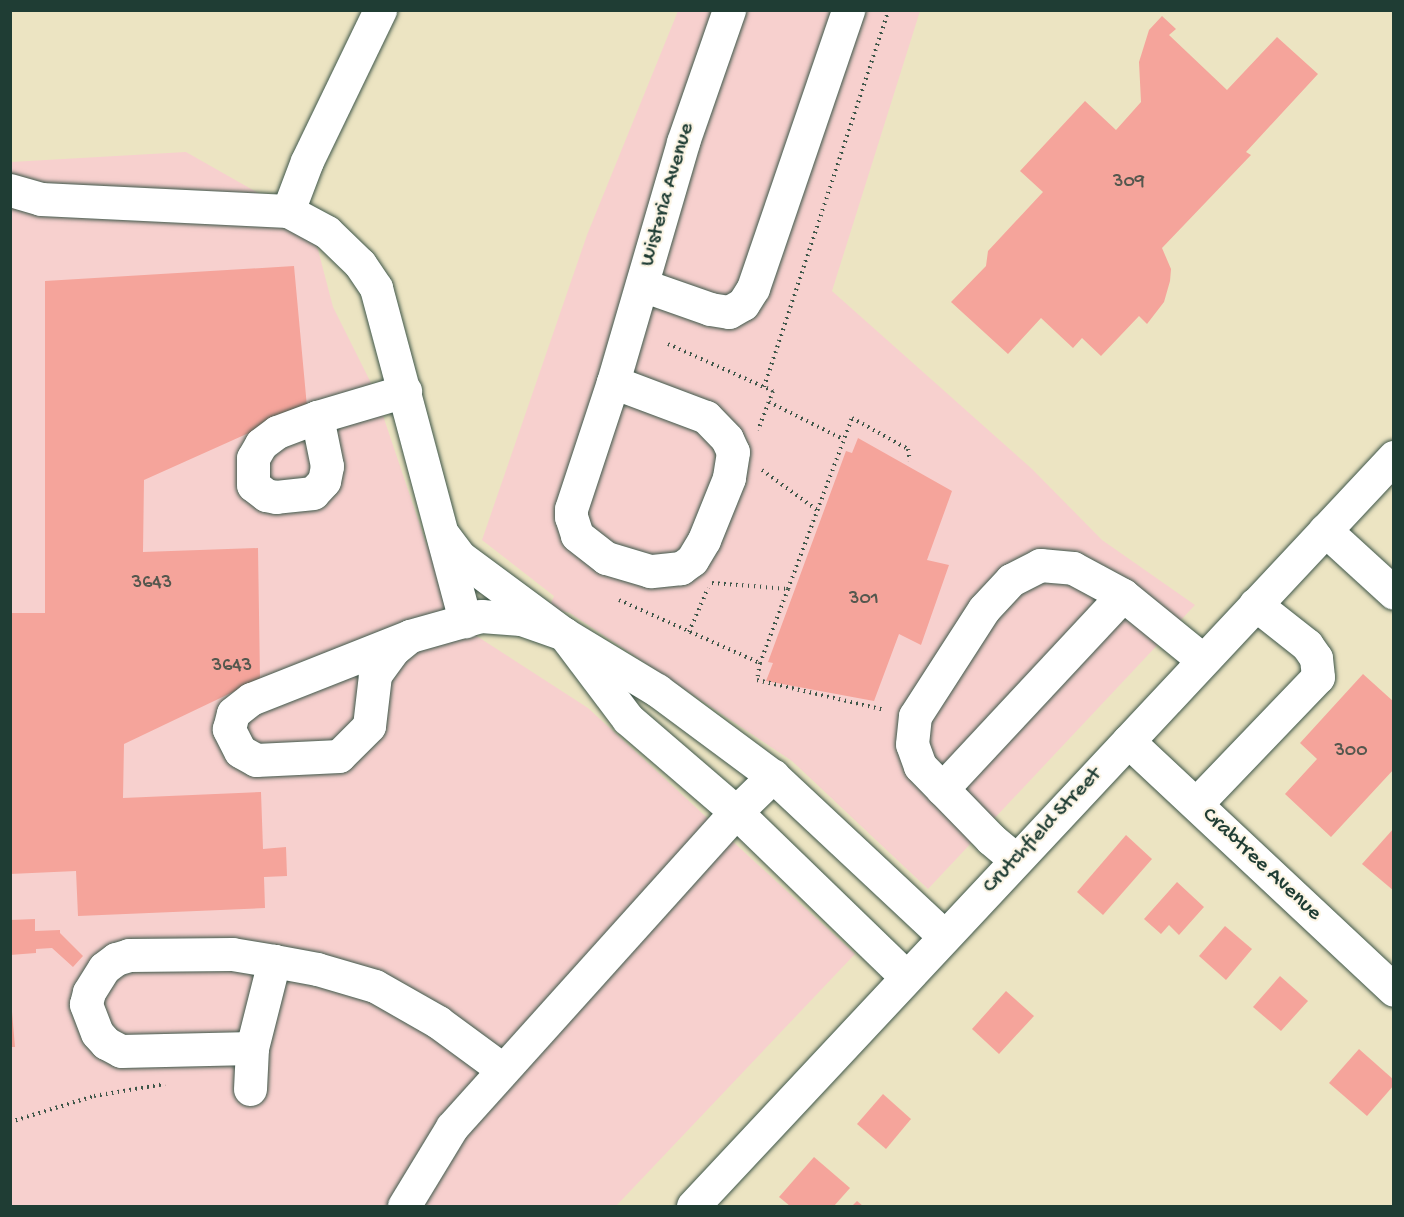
<!DOCTYPE html>
<style>
body{margin:0}
#map{position:relative;width:1404px;height:1217px;overflow:hidden;background:#ece4c2;font-family:"Gochi Hand",sans-serif}
div>[style]{position:absolute}
.built>*{inset:0;background:#f7d0ce}
.building>*{inset:0;background:#f5a49b}
.path>*{height:4px;margin-top:-2px;transform-origin:0;background:repeating-linear-gradient(90deg,#3e5649 0 1.5px,transparent 0 6px)}
.roads{filter:drop-shadow(0 0 2px #3e5649) drop-shadow(0 0 2px #3e5649)}
.minor>*{height:33px;margin:-16.5px;padding:0 16.5px;transform-origin:16.5px;border-radius:16.5px;background:#fff}
span{translate:-50% -50%;white-space:nowrap;text-align:center;line-height:1.15;-webkit-text-stroke:4.5px #fcf5e5;paint-order:stroke}
.number-label{font-size:20px;color:#54574e}
.number-label span{-webkit-text-stroke-width:0}
.street-label{font-size:22px;color:#1f3d34}
.frame{position:absolute;inset:0;border:12px solid #1f3d34;pointer-events:none}
</style>
<div id="map">
<div class="built">
<i style="clip-path:polygon(678px 11px,920px 11px,832px 291px,1032px 469px,1102px 540px,1195px 605px,928px 889px,792px 761px,570px 613px,549px 608px,554px 596px,482px 540px,587px 235px)"></i>
<i style="clip-path:polygon(186px 152px,311px 223px,333px 307px,374px 389px,426px 543px,475px 635px,588px 708px,855px 954px,616px 1206px,11px 1206px,11px 162px)"></i>
</div>
<div class="building">
<i style="clip-path:polygon(1162px 16px,1176px 29px,1169px 35px,1227px 90px,1277px 37px,1318px 74px,1246px 152px,1251px 155px,1162px 248px,1171px 269px,1170px 281px,1164px 302px,1147px 324px,1139px 316px,1101px 356px,1082px 338px,1073px 348px,1041px 318px,1008px 354px,951px 302px,986px 266px,988px 251px,1043px 192px,1020px 171px,1085px 101px,1116px 130px,1141px 102px,1139px 62px,1149px 30px)"></i>
<i style="clip-path:polygon(294px 266px,307px 407px,144px 480px,143px 552px,258px 548px,260px 679px,124px 744px,123px 798px,261px 792px,263px 849px,286px 847px,287px 876px,264px 877px,265px 908px,78px 916px,76px 871px,10px 874px,10px 613px,45px 613px,45px 281px)"></i>
<i style="clip-path:polygon(858px 438px,952px 491px,927px 560px,949px 565px,921px 645px,899px 634px,874px 701px,766px 681px,773px 663px,768px 662px,846px 451px,852px 453px)"></i>
<i style="clip-path:polygon(1363px 674px,1394px 702px,1394px 769px,1331px 837px,1285px 794px,1317px 759px,1300px 743px)"></i>
<i style="clip-path:polygon(1394px 828px,1394px 891px,1362px 864px)"></i>
<i style="clip-path:polygon(1126px 835px,1152px 859px,1103px 915px,1077px 892px)"></i>
<i style="clip-path:polygon(1177px 882px,1204px 907px,1179px 935px,1169px 925px,1161px 934px,1144px 919px)"></i>
<i style="clip-path:polygon(35px 919px,35px 931px,60px 930px,60px 933px,83px 956px,73px 967px,52px 948px,36px 949px,36px 953px,10px 955px,10px 920px)"></i>
<i style="clip-path:polygon(1225px 926px,1252px 949px,1226px 980px,1199px 956px)"></i>
<i style="clip-path:polygon(1280px 976px,1308px 1001px,1281px 1031px,1253px 1007px)"></i>
<i style="clip-path:polygon(10px 988px,15px 1047px,10px 1047px)"></i>
<i style="clip-path:polygon(1006px 991px,1034px 1016px,999px 1054px,972px 1029px)"></i>
<i style="clip-path:polygon(1359px 1049px,1394px 1080px,1394px 1085px,1367px 1116px,1329px 1083px)"></i>
<i style="clip-path:polygon(883px 1094px,911px 1119px,886px 1149px,857px 1124px)"></i>
<i style="clip-path:polygon(814px 1157px,850px 1188px,834px 1206px,790px 1206px,779px 1197px)"></i>
<i style="clip-path:polygon(857px 1201px,863px 1206px,852px 1206px)"></i>
</div>
<div class="path">
<i style="left:668px;top:344px;width:115px;rotate:24.1deg"></i>
<i style="left:773px;top:391px;width:42px;rotate:111deg"></i>
<i style="left:764px;top:387px;width:397px;rotate:-71.7deg"></i>
<i style="left:769px;top:402px;width:83px;rotate:26.6deg"></i>
<i style="left:762px;top:470px;width:68px;rotate:36deg"></i>
<i style="left:712px;top:583px;width:76px;rotate:4.5deg"></i>
<i style="left:788px;top:589px;width:79px;rotate:110.7deg"></i>
<i style="left:788px;top:589px;width:183px;rotate:-69.5deg"></i>
<i style="left:852px;top:418px;width:64px;rotate:29deg"></i>
<i style="left:908px;top:449px;width:12px;rotate:81deg"></i>
<i style="left:619px;top:600px;width:154px;rotate:24.1deg"></i>
<i style="left:760px;top:663px;width:17px;rotate:100deg"></i>
<i style="left:757px;top:680px;width:131px;rotate:13.2deg"></i>
<i style="left:689px;top:632px;width:48px;rotate:-66.6deg"></i>
<i style="left:10px;top:1122px;width:88px;rotate:-17.2deg"></i>
<i style="left:94px;top:1096px;width:72px;rotate:-9.6deg"></i>
</div>
<div class="roads">
<div class="minor">
<i style="left:10px;top:190px;width:32px;rotate:16deg"></i>
<i style="left:41px;top:199px;width:247px;rotate:2.8deg"></i>
<i style="left:288px;top:211px;width:44px;rotate:28.3deg"></i>
<i style="left:327px;top:232px;width:46px;rotate:44.1deg"></i>
<i style="left:360px;top:264px;width:29px;rotate:56deg"></i>
<i style="left:376px;top:288px;width:345px;rotate:75deg"></i>
<i style="left:288px;top:211px;width:53px;rotate:-69.2deg"></i>
<i style="left:307px;top:161px;width:168px;rotate:-64.2deg"></i>
<i style="left:642px;top:285px;width:72px;rotate:19.4deg"></i>
<i style="left:710px;top:309px;width:19px;rotate:9deg"></i>
<i style="left:729px;top:312px;width:16px;rotate:-30deg"></i>
<i style="left:743px;top:304px;width:19px;rotate:-58deg"></i>
<i style="left:753px;top:288px;width:294px;rotate:-71.1deg"></i>
<i style="left:613px;top:382px;width:99px;rotate:20.6deg"></i>
<i style="left:706px;top:417px;width:30px;rotate:46deg"></i>
<i style="left:727px;top:439px;width:14px;rotate:65deg"></i>
<i style="left:733px;top:452px;width:26px;rotate:99deg"></i>
<i style="left:729px;top:478px;width:67px;rotate:112deg"></i>
<i style="left:704px;top:540px;width:23px;rotate:121deg"></i>
<i style="left:692px;top:560px;width:14px;rotate:144deg"></i>
<i style="left:681px;top:568px;width:31px;rotate:174deg"></i>
<i style="left:650px;top:571px;width:46px;rotate:-163.5deg"></i>
<i style="left:606px;top:558px;width:37px;rotate:-142deg"></i>
<i style="left:577px;top:535px;width:19px;rotate:-108deg"></i>
<i style="left:571px;top:517px;width:8px;rotate:-90deg"></i>
<i style="left:571px;top:509px;width:134px;rotate:-71.7deg"></i>
<i style="left:613px;top:382px;width:250px;rotate:-73.7deg"></i>
<i style="left:683px;top:142px;width:140px;rotate:-70.8deg"></i>
<i style="left:317px;top:417px;width:50px;rotate:78.5deg"></i>
<i style="left:327px;top:466px;width:15px;rotate:101deg"></i>
<i style="left:324px;top:481px;width:16px;rotate:133deg"></i>
<i style="left:313px;top:493px;width:37px;rotate:174deg"></i>
<i style="left:276px;top:497px;width:10px;rotate:-169deg"></i>
<i style="left:266px;top:495px;width:16px;rotate:-142deg"></i>
<i style="left:253px;top:485px;width:27px;rotate:-90deg"></i>
<i style="left:253px;top:458px;width:16px;rotate:-60deg"></i>
<i style="left:261px;top:444px;width:20px;rotate:-37deg"></i>
<i style="left:277px;top:432px;width:43px;rotate:-20.6deg"></i>
<i style="left:317px;top:417px;width:92px;rotate:-16.5deg"></i>
<i style="left:1325px;top:530px;width:93px;rotate:42.4deg"></i>
<i style="left:444px;top:536px;width:26px;rotate:53deg"></i>
<i style="left:460px;top:557px;width:129px;rotate:36.5deg"></i>
<i style="left:564px;top:634px;width:109px;rotate:31.1deg"></i>
<i style="left:657px;top:690px;width:144px;rotate:36.6deg"></i>
<i style="left:773px;top:776px;width:234px;rotate:43.1deg"></i>
<i style="left:410px;top:636px;width:22px;rotate:141deg"></i>
<i style="left:393px;top:650px;width:31px;rotate:126deg"></i>
<i style="left:375px;top:675px;width:51px;rotate:96.7deg"></i>
<i style="left:369px;top:726px;width:42px;rotate:135deg"></i>
<i style="left:339px;top:756px;width:83px;rotate:177.2deg"></i>
<i style="left:256px;top:760px;width:18px;rotate:-151deg"></i>
<i style="left:240px;top:751px;width:25px;rotate:-117deg"></i>
<i style="left:229px;top:729px;width:16px;rotate:-76deg"></i>
<i style="left:233px;top:713px;width:23px;rotate:-38deg"></i>
<i style="left:251px;top:699px;width:171px;rotate:-21.6deg"></i>
<i style="left:410px;top:636px;width:74px;rotate:-15.7deg"></i>
<i style="left:481px;top:616px;width:40px;rotate:4.3deg"></i>
<i style="left:521px;top:619px;width:46px;rotate:19.2deg"></i>
<i style="left:564px;top:634px;width:106px;rotate:53deg"></i>
<i style="left:628px;top:719px;width:143px;rotate:40.7deg"></i>
<i style="left:736px;top:812px;width:237px;rotate:44.1deg"></i>
<i style="left:1128px;top:741px;width:364px;rotate:43.1deg"></i>
<i style="left:942px;top:789px;width:265px;rotate:-47deg"></i>
<i style="left:1196px;top:804px;width:176px;rotate:-46.2deg"></i>
<i style="left:1318px;top:677px;width:19px;rotate:-96deg"></i>
<i style="left:1316px;top:658px;width:16px;rotate:-125deg"></i>
<i style="left:1307px;top:645px;width:66px;rotate:-141.7deg"></i>
<i style="left:1016px;top:860px;width:33px;rotate:-140deg"></i>
<i style="left:991px;top:839px;width:102px;rotate:-134.2deg"></i>
<i style="left:920px;top:766px;width:23px;rotate:-110deg"></i>
<i style="left:912px;top:744px;width:28px;rotate:-84deg"></i>
<i style="left:915px;top:716px;width:127px;rotate:-57.2deg"></i>
<i style="left:984px;top:609px;width:40px;rotate:-47deg"></i>
<i style="left:1011px;top:580px;width:33px;rotate:-27deg"></i>
<i style="left:1040px;top:565px;width:33px;rotate:5deg"></i>
<i style="left:1073px;top:568px;width:57px;rotate:28.4deg"></i>
<i style="left:1123px;top:595px;width:103px;rotate:39.1deg"></i>
<i style="left:252px;top:1048px;width:131px;rotate:178.7deg"></i>
<i style="left:121px;top:1051px;width:17px;rotate:-152deg"></i>
<i style="left:106px;top:1043px;width:13px;rotate:-132deg"></i>
<i style="left:97px;top:1033px;width:31px;rotate:-111deg"></i>
<i style="left:86px;top:1004px;width:12px;rotate:-76deg"></i>
<i style="left:89px;top:992px;width:28px;rotate:-58deg"></i>
<i style="left:104px;top:968px;width:15px;rotate:-37deg"></i>
<i style="left:116px;top:959px;width:14px;rotate:-17deg"></i>
<i style="left:129px;top:955px;width:103px;rotate:-0.6deg"></i>
<i style="left:232px;top:954px;width:43px;rotate:9.5deg"></i>
<i style="left:274px;top:961px;width:44px;rotate:10.5deg"></i>
<i style="left:317px;top:969px;width:60px;rotate:16.3deg"></i>
<i style="left:375px;top:986px;width:73px;rotate:29.7deg"></i>
<i style="left:438px;top:1022px;width:79px;rotate:36.3deg"></i>
<i style="left:250px;top:1089px;width:41px;rotate:-87.2deg"></i>
<i style="left:252px;top:1048px;width:90px;rotate:-75.8deg"></i>
<i style="left:404px;top:1206px;width:92px;rotate:-58.7deg"></i>
<i style="left:452px;top:1127px;width:424px;rotate:-48deg"></i>
<i style="left:736px;top:812px;width:52px;rotate:-44.2deg"></i>
<i style="left:693px;top:1206px;width:1026px;rotate:-46.9deg"></i>
</div>
</div>
<div class="number-label">
<span style="left:1129px;top:182px">309</span>
<span style="left:152px;top:583px">3643</span>
<span style="left:864px;top:599px">301</span>
<span style="left:232px;top:666px">3643</span>
<span style="left:1351px;top:751px">300</span>
</div>
<div class="street-label">
<span style="left:668px;top:195px;rotate:-74deg">Wisteria Avenue</span>
<span style="left:1043px;top:831px;rotate:-47deg">Crutchfield Street</span>
<span style="left:1261px;top:865px;rotate:43deg">Crabtree Avenue</span>
</div>
<div class="frame"></div>
</div>
